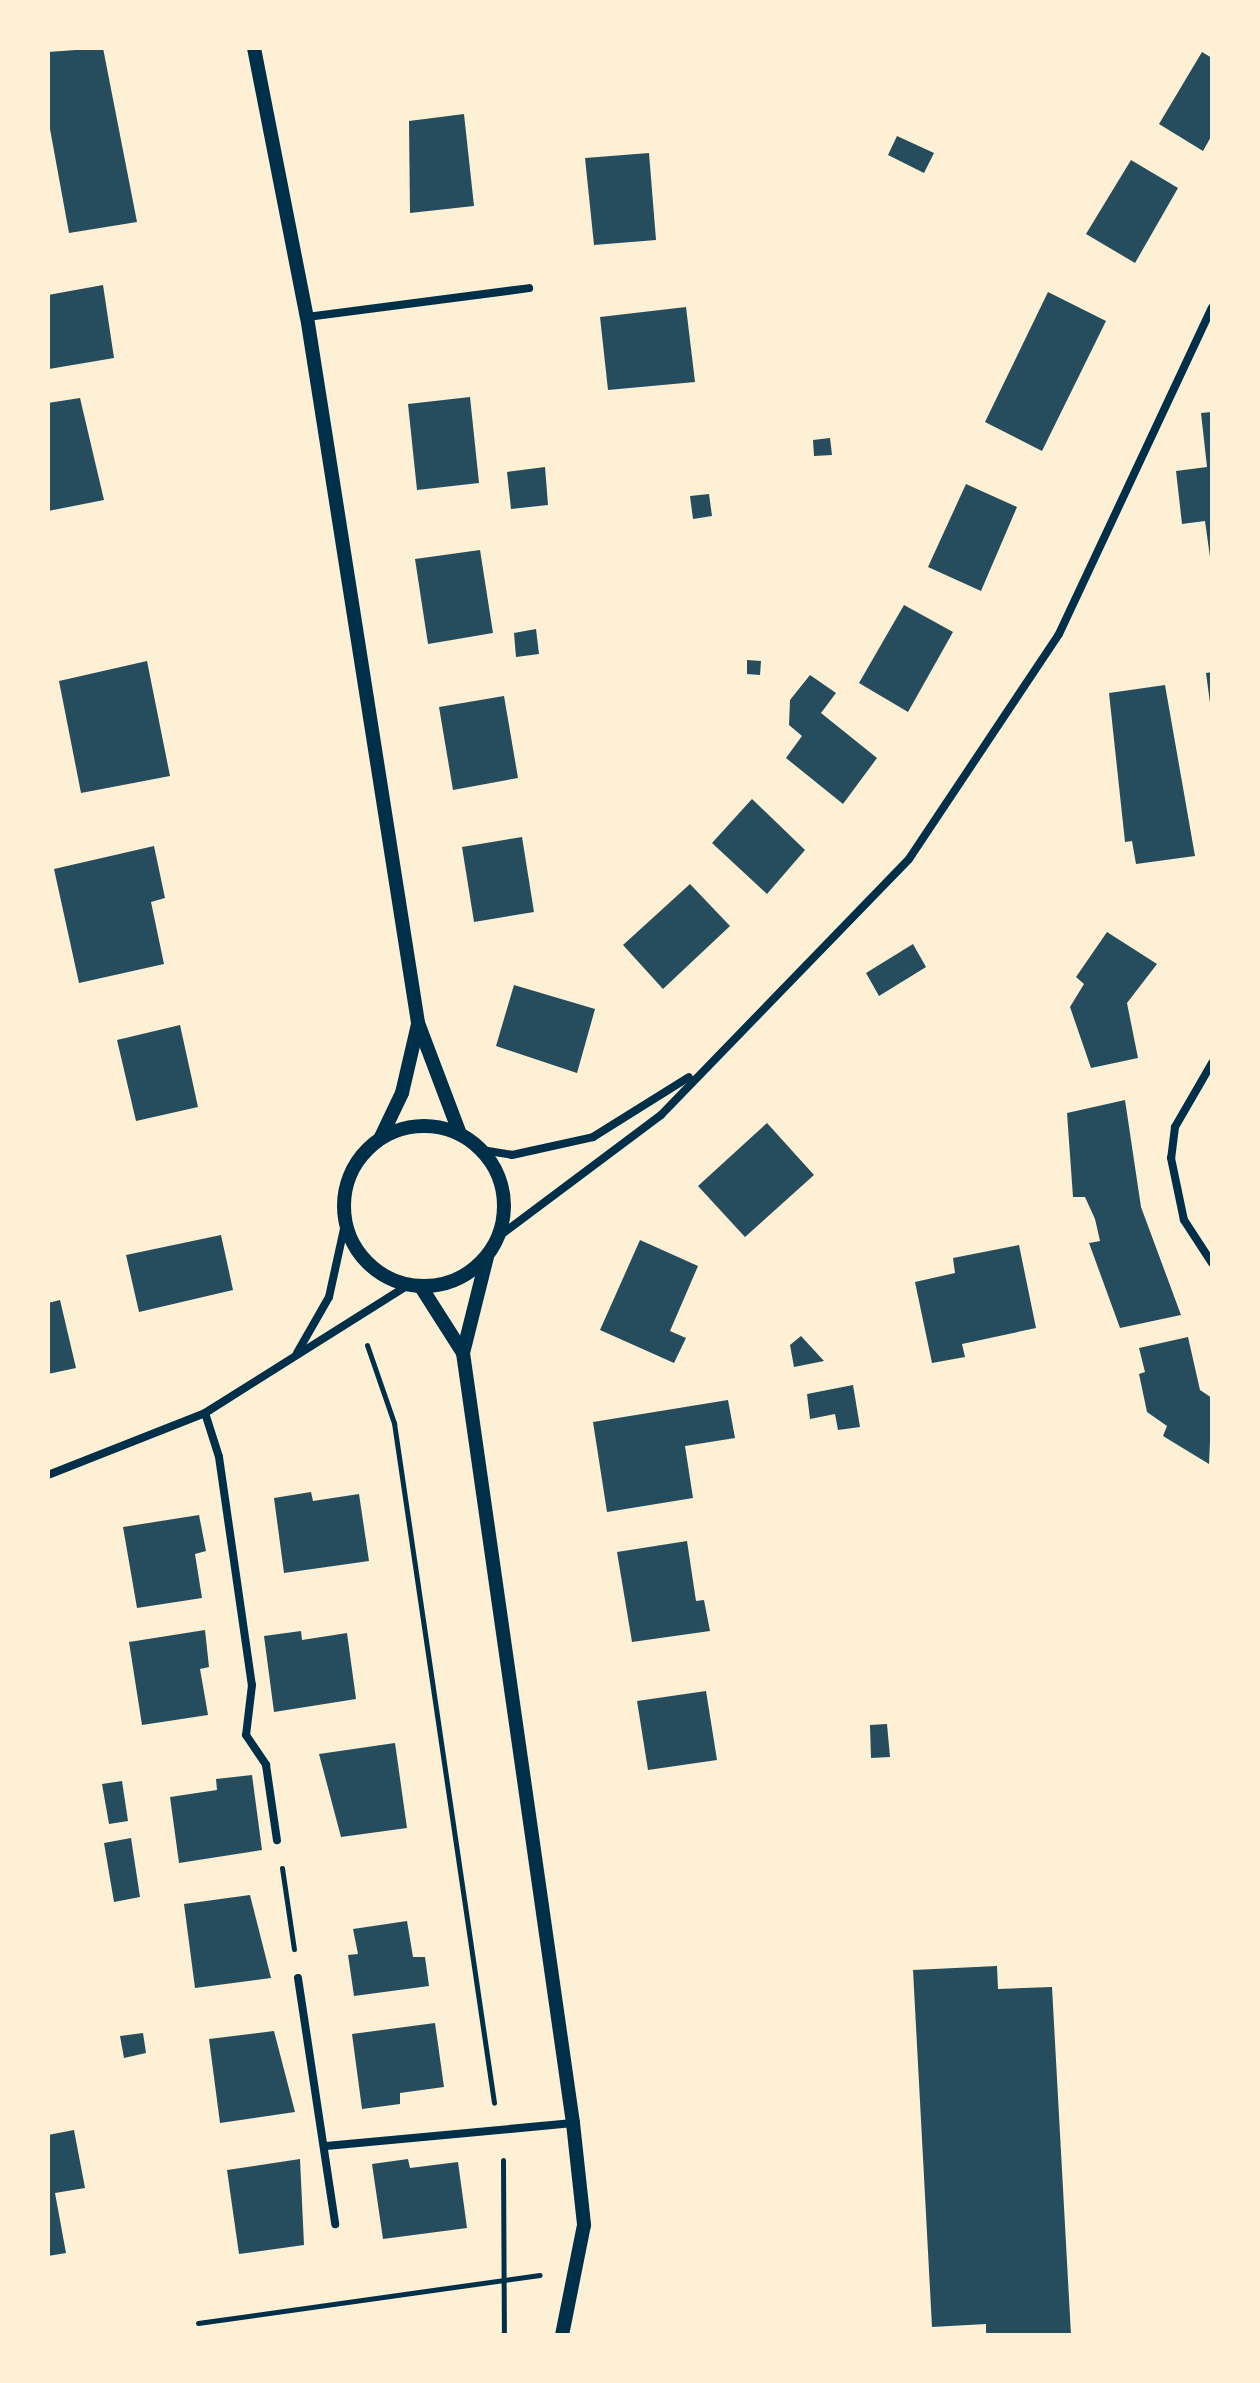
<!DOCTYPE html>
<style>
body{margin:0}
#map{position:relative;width:1260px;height:2383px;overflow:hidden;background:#fdf0d5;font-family:"Titillium Web",sans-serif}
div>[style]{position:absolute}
.building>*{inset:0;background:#264d5e}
.path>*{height:5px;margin:-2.5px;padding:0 2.5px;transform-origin:2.5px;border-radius:2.5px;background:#003049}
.minor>*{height:8px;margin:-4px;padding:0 4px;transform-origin:4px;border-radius:4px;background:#003049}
.tertiary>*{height:14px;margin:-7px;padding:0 7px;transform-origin:7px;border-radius:7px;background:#003049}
.tertiary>.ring{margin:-7px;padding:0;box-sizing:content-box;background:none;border:14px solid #003049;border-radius:50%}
span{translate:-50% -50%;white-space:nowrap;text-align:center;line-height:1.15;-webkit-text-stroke:7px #fdf0d5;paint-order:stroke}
.frame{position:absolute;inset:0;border:50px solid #fdf0d5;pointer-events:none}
</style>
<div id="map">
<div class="building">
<i style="clip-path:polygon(103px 48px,137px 222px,69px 233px,48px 118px,48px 52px)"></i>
<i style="clip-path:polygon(1202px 52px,1212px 58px,1212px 135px,1203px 151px,1159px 124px)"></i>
<i style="clip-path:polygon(464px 114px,474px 206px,410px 213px,409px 121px)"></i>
<i style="clip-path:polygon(897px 136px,934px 153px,924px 173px,888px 155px)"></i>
<i style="clip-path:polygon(649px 153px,656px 240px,594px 245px,585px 158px)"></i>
<i style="clip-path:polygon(1131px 160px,1178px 188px,1135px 263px,1086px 234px)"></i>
<i style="clip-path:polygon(103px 285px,114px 358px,49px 369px,48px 295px)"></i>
<i style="clip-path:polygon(1048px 292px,1106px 321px,1042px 451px,985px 422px)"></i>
<i style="clip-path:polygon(686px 307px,695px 382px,608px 390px,600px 317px)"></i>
<i style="clip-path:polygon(470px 397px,479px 483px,417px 490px,408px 404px)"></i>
<i style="clip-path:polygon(80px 398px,104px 500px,48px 511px,48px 403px)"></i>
<i style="clip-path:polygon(1212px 412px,1212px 556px,1210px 557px,1205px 521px,1182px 524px,1176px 471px,1207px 467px,1201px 413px)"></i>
<i style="clip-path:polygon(830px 438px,832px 455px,814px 456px,813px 440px)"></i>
<i style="clip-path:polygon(545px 467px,548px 505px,511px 509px,507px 472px)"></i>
<i style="clip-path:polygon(966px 484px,1017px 507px,981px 591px,928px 567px)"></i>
<i style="clip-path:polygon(709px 494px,712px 516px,693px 519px,690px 496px)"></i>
<i style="clip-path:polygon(480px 550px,493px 633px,428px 644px,415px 559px)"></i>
<i style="clip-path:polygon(904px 605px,953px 632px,908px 712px,859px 683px)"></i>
<i style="clip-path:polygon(536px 629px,539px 654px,516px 657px,514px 633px)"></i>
<i style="clip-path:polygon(747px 660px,761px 661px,760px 675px,747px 674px)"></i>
<i style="clip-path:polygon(147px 661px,170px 776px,81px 793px,59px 681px)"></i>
<i style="clip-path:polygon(1212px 672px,1212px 703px,1210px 703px,1206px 673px)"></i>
<i style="clip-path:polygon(810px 675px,836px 693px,821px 713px,877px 758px,843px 804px,786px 758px,802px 736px,789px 725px,790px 700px)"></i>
<i style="clip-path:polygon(1165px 685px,1195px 856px,1136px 864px,1132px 841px,1125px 842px,1109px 693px)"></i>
<i style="clip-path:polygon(504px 696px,518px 778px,453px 790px,439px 707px)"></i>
<i style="clip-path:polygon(752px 799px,805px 850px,767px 894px,712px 843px)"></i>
<i style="clip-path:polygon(522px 837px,534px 912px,474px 922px,462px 847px)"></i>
<i style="clip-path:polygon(154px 846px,165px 898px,151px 902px,164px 964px,79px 983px,54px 869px)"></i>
<i style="clip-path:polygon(690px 884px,730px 926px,663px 989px,623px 945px)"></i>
<i style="clip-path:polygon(1107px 932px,1157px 964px,1127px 1003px,1138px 1058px,1091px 1068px,1070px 1007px,1084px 984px,1076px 977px)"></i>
<i style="clip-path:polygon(913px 944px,926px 967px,879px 996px,866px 973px)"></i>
<i style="clip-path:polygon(514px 985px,595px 1009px,577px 1073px,496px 1046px)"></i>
<i style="clip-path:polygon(180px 1025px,198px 1107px,136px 1121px,117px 1040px)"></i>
<i style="clip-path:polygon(1125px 1100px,1141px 1207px,1181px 1315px,1120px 1328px,1089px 1243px,1100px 1241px,1095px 1219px,1085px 1197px,1073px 1197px,1067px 1113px)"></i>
<i style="clip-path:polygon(767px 1123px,814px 1175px,745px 1237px,698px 1186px)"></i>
<i style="clip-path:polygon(221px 1235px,233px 1290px,139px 1312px,126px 1255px)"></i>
<i style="clip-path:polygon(640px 1240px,698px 1266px,670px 1331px,686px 1338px,674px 1363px,600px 1330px)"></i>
<i style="clip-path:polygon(1019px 1245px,1036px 1328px,962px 1344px,965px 1357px,932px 1363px,915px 1282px,955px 1273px,953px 1258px)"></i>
<i style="clip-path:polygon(60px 1300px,76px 1368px,48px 1374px,48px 1303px)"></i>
<i style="clip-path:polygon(801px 1336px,824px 1361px,794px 1367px,790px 1345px)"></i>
<i style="clip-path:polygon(1188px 1337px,1200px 1390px,1212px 1398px,1209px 1464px,1163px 1436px,1167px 1426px,1147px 1412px,1139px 1374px,1145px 1372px,1139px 1348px)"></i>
<i style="clip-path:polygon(853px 1385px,860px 1427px,838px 1430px,835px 1414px,810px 1419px,807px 1394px)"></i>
<i style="clip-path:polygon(728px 1400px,735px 1438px,685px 1446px,693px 1498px,607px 1512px,593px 1422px)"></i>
<i style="clip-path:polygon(311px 1492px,313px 1501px,359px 1494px,369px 1561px,284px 1573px,274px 1498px)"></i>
<i style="clip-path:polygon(199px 1515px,206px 1551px,195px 1554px,202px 1598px,137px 1608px,123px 1527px)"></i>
<i style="clip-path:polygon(687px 1541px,696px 1601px,704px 1600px,710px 1631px,632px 1642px,617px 1552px)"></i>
<i style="clip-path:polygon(205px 1630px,209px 1667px,200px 1669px,208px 1715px,142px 1725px,129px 1642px)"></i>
<i style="clip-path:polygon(301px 1631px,302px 1640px,347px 1633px,356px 1699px,274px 1712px,264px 1636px)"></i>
<i style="clip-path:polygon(706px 1691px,717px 1760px,648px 1770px,637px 1701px)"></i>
<i style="clip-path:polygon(887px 1724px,890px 1757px,871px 1758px,870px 1725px)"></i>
<i style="clip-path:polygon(395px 1743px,407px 1828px,341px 1837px,319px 1754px)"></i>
<i style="clip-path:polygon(252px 1775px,262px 1850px,179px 1863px,170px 1797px,217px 1790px,216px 1779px)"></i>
<i style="clip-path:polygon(122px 1781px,128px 1821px,109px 1824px,102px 1784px)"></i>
<i style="clip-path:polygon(131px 1838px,140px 1897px,114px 1902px,104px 1843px)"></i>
<i style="clip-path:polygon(250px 1895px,271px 1978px,195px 1988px,184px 1904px)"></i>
<i style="clip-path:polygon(407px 1921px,413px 1957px,425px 1957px,429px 1986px,354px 1996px,348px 1955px,358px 1954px,353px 1929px)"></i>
<i style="clip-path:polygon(997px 1966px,998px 1989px,1052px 1987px,1071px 2335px,986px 2335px,986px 2324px,932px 2327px,913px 1970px)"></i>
<i style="clip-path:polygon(435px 2023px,444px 2087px,400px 2093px,400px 2104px,362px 2109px,352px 2034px)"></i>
<i style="clip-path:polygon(274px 2031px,295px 2112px,220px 2123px,209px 2039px)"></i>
<i style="clip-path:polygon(143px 2033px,146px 2053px,124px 2058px,120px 2036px)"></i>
<i style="clip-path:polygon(74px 2130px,85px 2188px,55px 2193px,66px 2253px,48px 2256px,48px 2135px)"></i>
<i style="clip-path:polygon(300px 2159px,304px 2245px,239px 2254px,227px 2170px)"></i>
<i style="clip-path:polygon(408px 2159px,410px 2168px,458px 2162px,467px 2228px,383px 2239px,372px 2164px)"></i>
</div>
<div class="path">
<i style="left:367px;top:1345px;width:83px;rotate:70.9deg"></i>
<i style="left:394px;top:1423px;width:687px;rotate:81.63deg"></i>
<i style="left:282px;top:1868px;width:82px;rotate:81.6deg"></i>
<i style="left:503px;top:2160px;width:175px;rotate:89.7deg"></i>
<i style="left:198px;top:2323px;width:345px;rotate:-8deg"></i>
</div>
<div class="minor">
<i style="left:307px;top:317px;width:224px;rotate:-7.4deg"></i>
<i style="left:1212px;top:1063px;width:74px;rotate:120deg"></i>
<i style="left:1175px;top:1127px;width:31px;rotate:97deg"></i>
<i style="left:1171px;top:1158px;width:63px;rotate:78.2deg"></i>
<i style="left:1184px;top:1220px;width:51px;rotate:56.9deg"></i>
<i style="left:482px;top:1150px;width:30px;rotate:9deg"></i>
<i style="left:512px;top:1155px;width:83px;rotate:-12.5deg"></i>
<i style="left:593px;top:1137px;width:113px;rotate:-32deg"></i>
<i style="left:498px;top:1237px;width:204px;rotate:-36.8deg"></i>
<i style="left:661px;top:1115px;width:356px;rotate:-45.9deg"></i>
<i style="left:909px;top:859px;width:270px;rotate:-56.3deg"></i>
<i style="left:1059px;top:634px;width:360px;rotate:-64.9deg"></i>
<i style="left:297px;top:1353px;width:64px;rotate:-60.3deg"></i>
<i style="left:329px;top:1297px;width:75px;rotate:-77.6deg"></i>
<i style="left:205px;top:1413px;width:46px;rotate:72.3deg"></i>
<i style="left:219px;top:1457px;width:230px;rotate:81.8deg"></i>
<i style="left:252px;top:1685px;width:50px;rotate:96.8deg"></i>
<i style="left:246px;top:1735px;width:36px;rotate:56deg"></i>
<i style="left:266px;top:1765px;width:76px;rotate:81.7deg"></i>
<i style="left:48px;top:1475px;width:169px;rotate:-21.5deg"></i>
<i style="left:205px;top:1413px;width:240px;rotate:-32.2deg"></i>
<i style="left:298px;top:1978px;width:249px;rotate:81.4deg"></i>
<i style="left:326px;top:2146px;width:248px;rotate:-5.3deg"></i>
</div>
<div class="tertiary">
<i style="left:254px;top:48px;width:274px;rotate:78.9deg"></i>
<i style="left:307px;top:317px;width:715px;rotate:81.06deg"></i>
<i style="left:418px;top:1023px;width:119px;rotate:69.3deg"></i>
<i class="ring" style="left:344px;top:1126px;width:146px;height:146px"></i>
<i style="left:381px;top:1137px;width:49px;rotate:-64.5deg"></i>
<i style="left:402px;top:1093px;width:71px;rotate:-76.9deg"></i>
<i style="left:421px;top:1287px;width:78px;rotate:57.5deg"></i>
<i style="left:463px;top:1353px;width:778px;rotate:81.87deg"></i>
<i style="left:573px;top:2123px;width:103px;rotate:83.8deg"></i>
<i style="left:584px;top:2225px;width:112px;rotate:101.3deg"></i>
<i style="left:463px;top:1353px;width:99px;rotate:-76deg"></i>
</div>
<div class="frame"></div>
</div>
